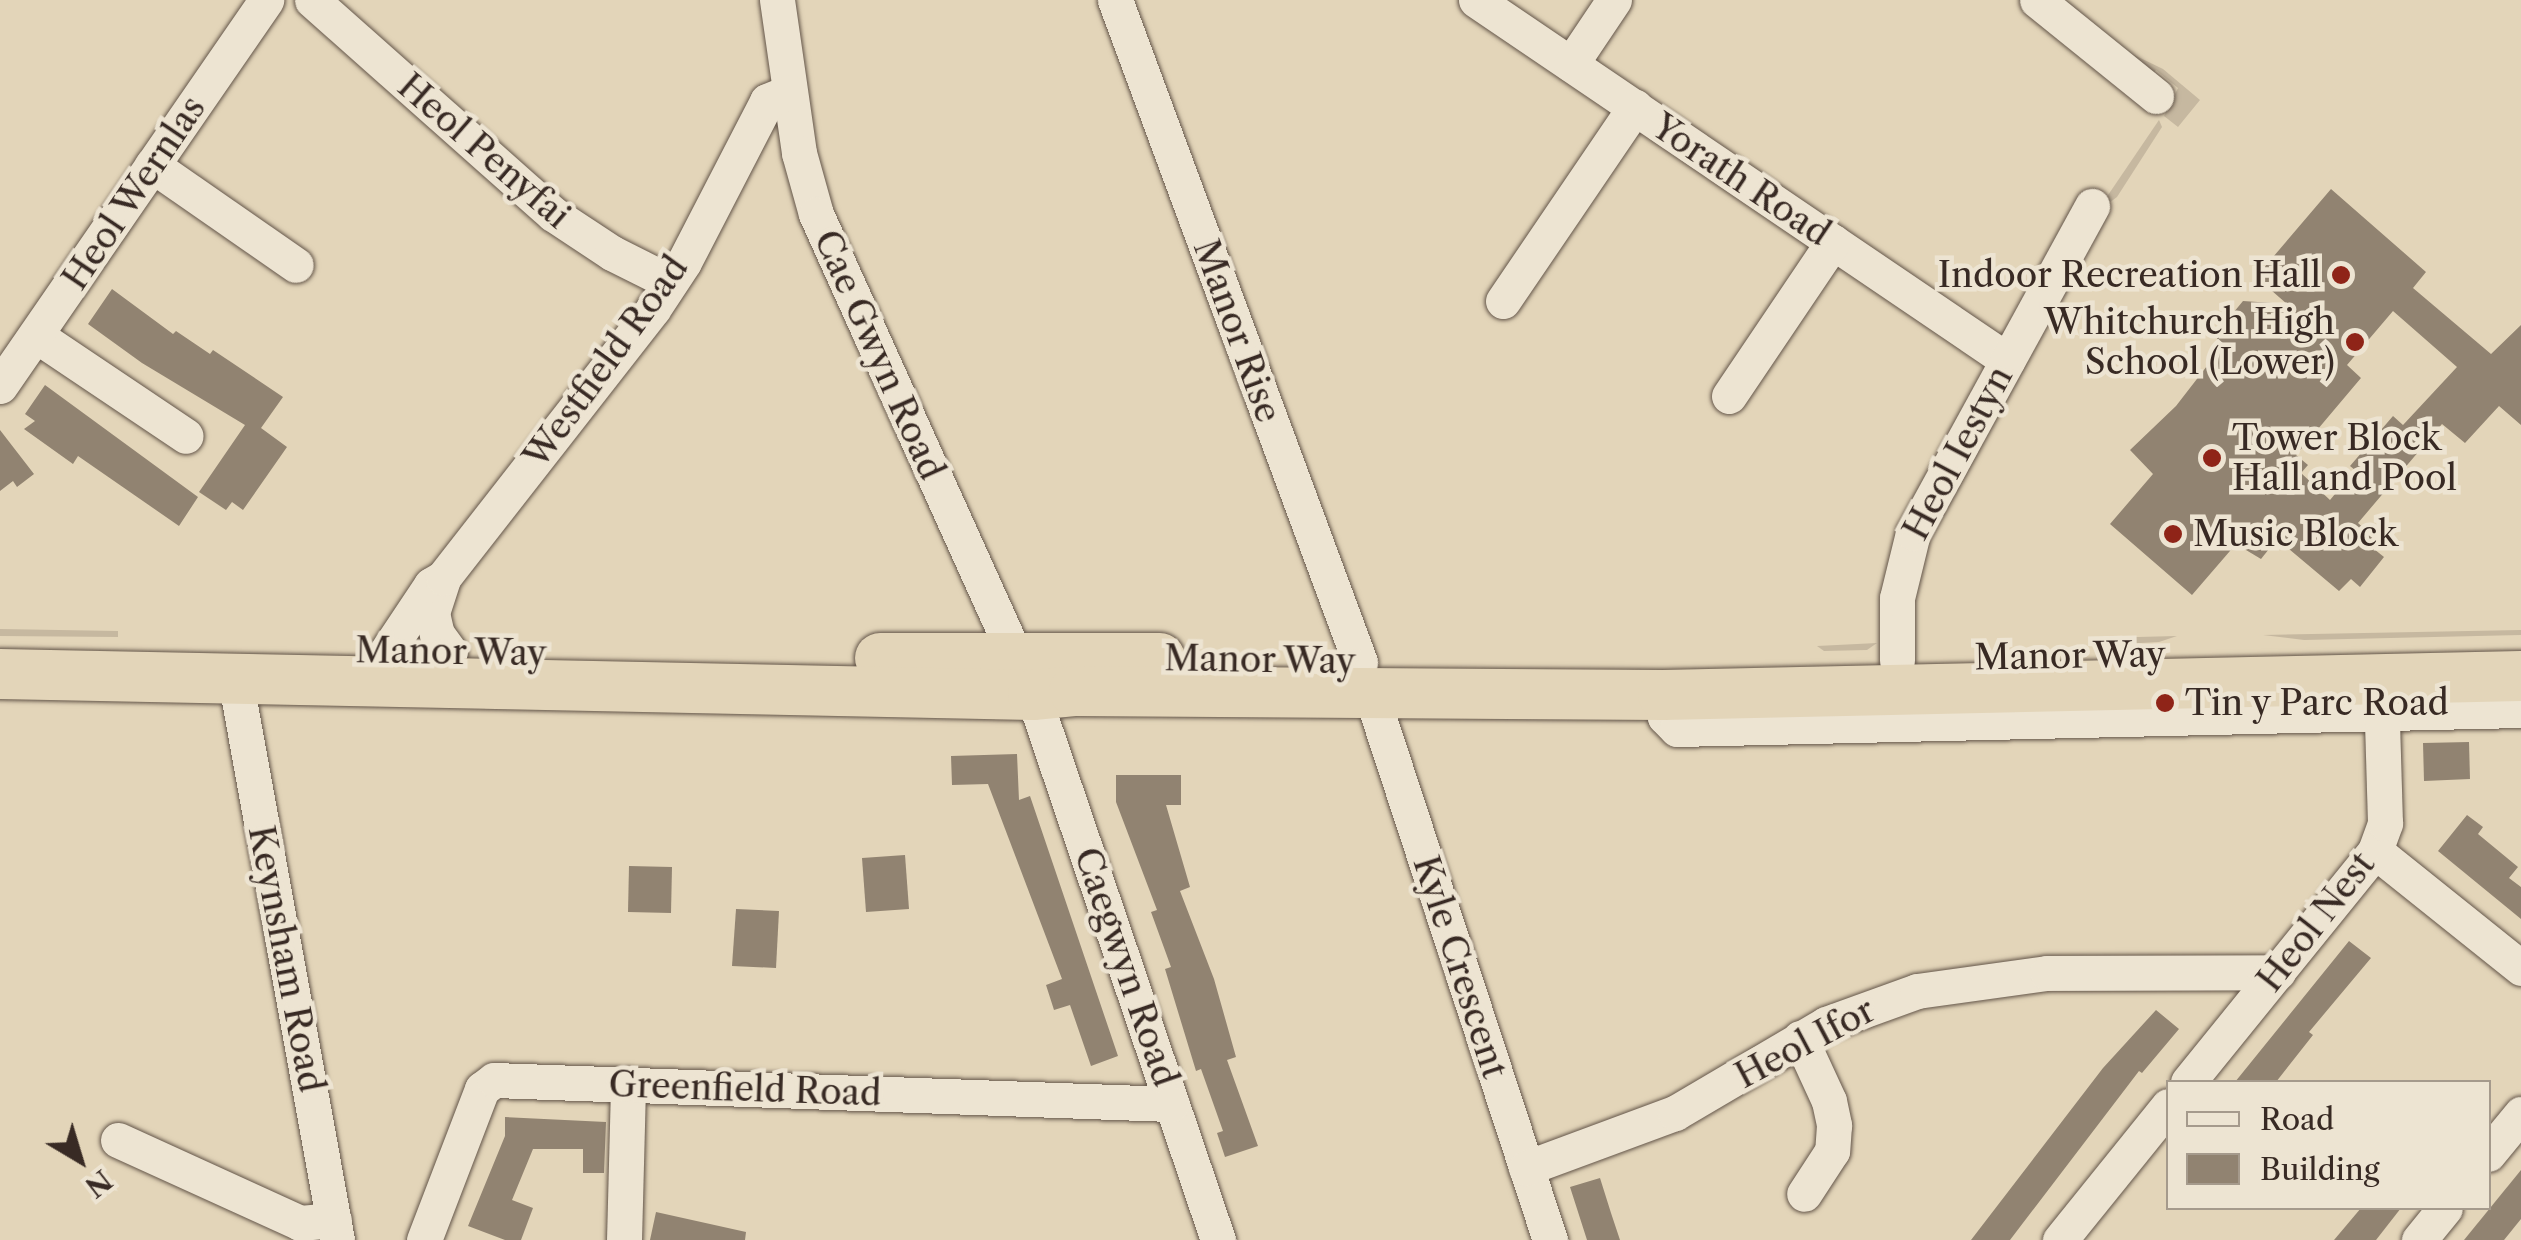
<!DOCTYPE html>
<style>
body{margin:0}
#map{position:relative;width:2521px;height:1240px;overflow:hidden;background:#e3d5b9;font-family:"Libre Caslon Text",serif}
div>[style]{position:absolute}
.green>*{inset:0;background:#c6b8a0}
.building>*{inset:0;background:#918371}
.roads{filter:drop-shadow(0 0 2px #635549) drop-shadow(0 0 2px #635549)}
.minor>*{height:35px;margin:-17.5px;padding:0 17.5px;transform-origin:17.5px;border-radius:17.5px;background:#ede4d2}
.highway>*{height:50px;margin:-25px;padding:0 25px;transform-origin:25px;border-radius:25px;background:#e3d5b9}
.dots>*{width:28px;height:28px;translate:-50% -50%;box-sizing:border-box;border:5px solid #ede4d2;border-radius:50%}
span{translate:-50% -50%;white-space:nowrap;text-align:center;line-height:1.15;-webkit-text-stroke:9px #ede4d2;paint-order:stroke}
.street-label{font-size:35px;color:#382a24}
.poi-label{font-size:35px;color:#382a24}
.right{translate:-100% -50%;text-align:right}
.left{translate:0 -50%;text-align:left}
.legend{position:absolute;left:2166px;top:1080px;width:325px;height:130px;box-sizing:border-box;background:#ede4d2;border:2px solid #a59a8c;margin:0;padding:12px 18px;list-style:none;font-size:30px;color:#382a24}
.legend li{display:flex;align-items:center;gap:20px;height:50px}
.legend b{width:50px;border:2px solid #a59a8c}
.north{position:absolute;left:30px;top:1110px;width:100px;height:100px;-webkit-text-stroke:8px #ede4d2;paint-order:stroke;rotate:142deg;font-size:28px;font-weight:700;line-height:40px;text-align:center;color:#382a24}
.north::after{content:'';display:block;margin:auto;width:35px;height:45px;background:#382a24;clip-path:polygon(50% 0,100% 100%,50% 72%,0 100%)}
</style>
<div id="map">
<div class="green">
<i style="clip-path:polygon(2058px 0,2065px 0,2130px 53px,2163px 69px,2200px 100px,2178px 127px,2164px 116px,2178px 88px,2156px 70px,2151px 76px)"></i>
<i style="clip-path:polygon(2159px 120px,2162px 127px,2117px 197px,2109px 203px,2104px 201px)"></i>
<i style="clip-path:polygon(0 629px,118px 631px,118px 637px,0 636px)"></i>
<i style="clip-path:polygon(2521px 630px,2521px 635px,2304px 640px,2263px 635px)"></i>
<i style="clip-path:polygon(2177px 636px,2159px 642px,2104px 645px,2098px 638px)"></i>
<i style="clip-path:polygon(1877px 643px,1867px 650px,1824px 651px,1817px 646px)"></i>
</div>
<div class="building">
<i style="clip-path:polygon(evenodd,2331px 189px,2426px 272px,2413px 288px,2491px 354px,2521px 325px,2521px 425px,2499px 406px,2465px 443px,2442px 424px,2358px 523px,2379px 542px,2374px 549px,2384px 557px,2360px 587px,2351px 579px,2339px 591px,2277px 539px,2261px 559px,2236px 544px,2192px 595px,2110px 524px,2153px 474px,2130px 450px,2176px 406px,2224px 344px,2217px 339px,2219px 330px,2243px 301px,2287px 304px,2256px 277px,2331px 189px,2393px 311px,2457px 367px,2403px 425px,2393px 416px,2350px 466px,2355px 470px,2330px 500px,2301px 473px,2308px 465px,2296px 455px,2361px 378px,2347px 365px,2393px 311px)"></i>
<i style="clip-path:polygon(112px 289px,173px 334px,176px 331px,210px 354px,213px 350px,283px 397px,261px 428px,287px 447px,243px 510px,232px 502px,226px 510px,199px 492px,245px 425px,142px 363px,88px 324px)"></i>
<i style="clip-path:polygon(45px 385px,198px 497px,179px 526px,78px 456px,73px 464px,24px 429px,35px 421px,25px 414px)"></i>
<i style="clip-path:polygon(0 430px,34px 474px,17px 487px,13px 481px,0 491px)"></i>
<i style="clip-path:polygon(2469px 742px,2470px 779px,2424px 781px,2423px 743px)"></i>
<i style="clip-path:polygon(1017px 754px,1019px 800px,1030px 796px,1118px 1056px,1091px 1066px,1070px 1005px,1054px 1010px,1046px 985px,1062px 979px,988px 784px,952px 785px,951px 756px)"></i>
<i style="clip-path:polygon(1116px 775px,1181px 775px,1181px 805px,1166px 805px,1190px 887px,1180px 891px,1214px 979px,1236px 1057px,1227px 1060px,1258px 1146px,1225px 1157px,1217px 1133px,1223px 1131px,1201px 1069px,1196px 1071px,1165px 969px,1171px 967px,1151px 912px,1157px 910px,1116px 802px)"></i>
<i style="clip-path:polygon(2467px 815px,2483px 827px,2478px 834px,2518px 867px,2509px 878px,2521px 887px,2521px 919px,2438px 851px)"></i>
<i style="clip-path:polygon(905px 855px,909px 909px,866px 912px,862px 858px)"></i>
<i style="clip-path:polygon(629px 866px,672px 867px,671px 913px,628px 912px)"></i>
<i style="clip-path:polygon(736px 909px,779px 911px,776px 968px,732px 966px)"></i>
<i style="clip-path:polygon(2349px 941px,2371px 958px,2309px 1032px,2313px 1035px,2276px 1082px,2235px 1082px)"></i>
<i style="clip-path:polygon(2156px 1010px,2179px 1029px,2142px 1073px,2139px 1071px,2010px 1240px,1971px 1240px,2103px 1068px)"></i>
<i style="clip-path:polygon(505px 1117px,606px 1122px,604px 1173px,583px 1173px,583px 1149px,533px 1149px,512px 1200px,533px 1208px,521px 1240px,505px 1240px,468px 1226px,505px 1136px)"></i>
<i style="clip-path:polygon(2521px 1170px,2521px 1219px,2504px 1240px,2464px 1240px)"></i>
<i style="clip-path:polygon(1600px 1178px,1611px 1213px,1620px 1240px,1587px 1240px,1570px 1187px)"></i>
<i style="clip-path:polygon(2361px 1208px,2401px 1208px,2376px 1240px,2334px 1240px)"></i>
<i style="clip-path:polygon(656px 1212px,746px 1232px,745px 1240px,650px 1240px)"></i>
</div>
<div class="roads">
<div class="minor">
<i style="left:312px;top:0;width:322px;rotate:41.6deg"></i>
<i style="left:553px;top:214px;width:71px;rotate:33.5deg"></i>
<i style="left:612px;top:253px;width:65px;rotate:26.6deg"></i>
<i style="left:777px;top:0;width:155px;rotate:81.8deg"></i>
<i style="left:799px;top:153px;width:63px;rotate:74.4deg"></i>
<i style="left:816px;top:214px;width:528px;rotate:65.72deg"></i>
<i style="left:1033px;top:695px;width:576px;rotate:71.25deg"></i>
<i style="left:1115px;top:0;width:706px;rotate:69.69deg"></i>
<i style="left:1476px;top:0;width:642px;rotate:34.14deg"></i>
<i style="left:2037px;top:0;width:153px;rotate:38.9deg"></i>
<i style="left:1571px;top:64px;width:77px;rotate:-56.1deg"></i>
<i style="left:152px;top:165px;width:175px;rotate:34.8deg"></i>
<i style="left:1503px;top:301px;width:235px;rotate:-55.8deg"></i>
<i style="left:37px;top:336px;width:179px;rotate:33.9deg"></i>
<i style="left:0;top:386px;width:469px;rotate:-55.4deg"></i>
<i style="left:1729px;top:396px;width:186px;rotate:-56deg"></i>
<i style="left:443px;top:579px;width:36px;rotate:108deg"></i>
<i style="left:432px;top:613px;width:22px;rotate:77deg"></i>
<i style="left:437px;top:634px;width:22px;rotate:54deg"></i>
<i style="left:387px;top:651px;width:79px;rotate:-56.3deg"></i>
<i style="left:431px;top:585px;width:14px;rotate:-30deg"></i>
<i style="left:443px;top:578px;width:341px;rotate:-52deg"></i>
<i style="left:653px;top:309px;width:56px;rotate:-56.6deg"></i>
<i style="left:684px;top:262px;width:181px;rotate:-62.7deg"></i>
<i style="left:767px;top:101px;width:24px;rotate:-22deg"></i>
<i style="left:1897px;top:660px;width:62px;rotate:-90deg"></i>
<i style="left:1897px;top:598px;width:67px;rotate:-76.2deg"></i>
<i style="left:1913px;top:533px;width:373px;rotate:-61.3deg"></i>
<i style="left:235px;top:678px;width:571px;rotate:79.71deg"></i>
<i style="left:1371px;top:694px;width:575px;rotate:71.85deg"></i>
<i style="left:1663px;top:695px;width:22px;rotate:85deg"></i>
<i style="left:1665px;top:717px;width:17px;rotate:45deg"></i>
<i style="left:1677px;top:729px;width:844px;rotate:-1.29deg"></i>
<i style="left:2375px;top:851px;width:187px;rotate:38.7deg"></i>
<i style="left:1800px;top:1038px;width:69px;rotate:65.3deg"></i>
<i style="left:1829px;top:1101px;width:25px;rotate:78deg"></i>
<i style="left:1834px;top:1125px;width:26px;rotate:94deg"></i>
<i style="left:1832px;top:1151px;width:51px;rotate:123.1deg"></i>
<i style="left:2188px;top:1082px;width:297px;rotate:-51deg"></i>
<i style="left:2375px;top:851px;width:30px;rotate:-70deg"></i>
<i style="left:2385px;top:823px;width:132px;rotate:-91.7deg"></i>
<i style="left:118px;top:1140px;width:200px;rotate:24.5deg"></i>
<i style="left:300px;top:1223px;width:34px;rotate:-5deg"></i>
<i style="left:2488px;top:1154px;width:52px;rotate:-50.5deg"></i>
<i style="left:1526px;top:1168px;width:159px;rotate:-20.3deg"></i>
<i style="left:1675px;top:1113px;width:175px;rotate:-30.5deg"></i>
<i style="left:1826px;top:1024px;width:97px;rotate:-19.9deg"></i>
<i style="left:1917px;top:991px;width:131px;rotate:-7.9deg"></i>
<i style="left:2047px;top:973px;width:231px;rotate:-0.2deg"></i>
<i style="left:424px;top:1240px;width:162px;rotate:-69deg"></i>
<i style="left:482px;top:1089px;width:15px;rotate:-37deg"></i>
<i style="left:494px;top:1080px;width:678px;rotate:2.03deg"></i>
<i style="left:624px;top:1240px;width:156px;rotate:-88.5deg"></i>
<i style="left:2060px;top:1240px;width:172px;rotate:-51.1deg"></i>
<i style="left:2419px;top:1240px;width:41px;rotate:-50.9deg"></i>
</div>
<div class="highway">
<i style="left:880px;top:658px;width:280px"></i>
<i style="left:0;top:674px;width:1033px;rotate:1.16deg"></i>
<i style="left:1033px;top:695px;width:41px;rotate:-5.6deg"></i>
<i style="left:1074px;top:691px;width:589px;rotate:0.39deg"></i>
<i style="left:1663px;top:695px;width:858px;rotate:-1.27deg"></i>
</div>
</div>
<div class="dots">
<i style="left:2341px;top:275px;background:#8f2418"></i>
<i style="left:2355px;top:342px;background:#8f2418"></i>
<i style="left:2212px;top:458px;background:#8f2418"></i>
<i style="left:2173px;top:534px;background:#8f2418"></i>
<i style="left:2165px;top:703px;background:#8f2418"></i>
</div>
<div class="street-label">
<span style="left:484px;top:151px;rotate:41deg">Heol Penyfai</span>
<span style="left:1741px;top:180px;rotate:34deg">Yorath Road</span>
<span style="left:134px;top:193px;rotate:-56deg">Heol Wernlas</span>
<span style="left:1237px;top:331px;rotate:70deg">Manor Rise</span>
<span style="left:879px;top:355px;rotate:66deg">Cae Gwyn Road</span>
<span style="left:606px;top:362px;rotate:-54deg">Westfield Road</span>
<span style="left:1958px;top:453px;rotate:-62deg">Heol Iestyn</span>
<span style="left:451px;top:652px;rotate:1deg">Manor Way</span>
<span style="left:2070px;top:656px;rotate:-1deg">Manor Way</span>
<span style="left:1260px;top:660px;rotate:1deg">Manor Way</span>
<span style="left:2316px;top:922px;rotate:-52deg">Heol Nest</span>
<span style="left:286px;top:959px;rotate:79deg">Keynsham Road</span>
<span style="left:1126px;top:967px;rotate:71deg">Caegwyn Road</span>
<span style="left:1460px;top:967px;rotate:72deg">Kyle Crescent</span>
<span style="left:1805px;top:1043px;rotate:-28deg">Heol Ifor</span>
<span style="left:745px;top:1089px;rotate:2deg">Greenfield Road</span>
</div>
<div class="poi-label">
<span class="right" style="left:2321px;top:275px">Indoor Recreation Hall</span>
<span class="right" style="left:2335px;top:342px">Whitchurch High<br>School (Lower)</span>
<span class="left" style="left:2232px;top:458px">Tower Block<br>Hall and Pool</span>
<span class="left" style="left:2193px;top:534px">Music Block</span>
<span class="left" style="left:2185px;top:703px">Tin y Parc Road</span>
</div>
<ul class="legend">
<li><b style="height:12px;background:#ede4d2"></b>Road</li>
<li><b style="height:28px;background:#918371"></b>Building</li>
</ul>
<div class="north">N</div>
</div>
